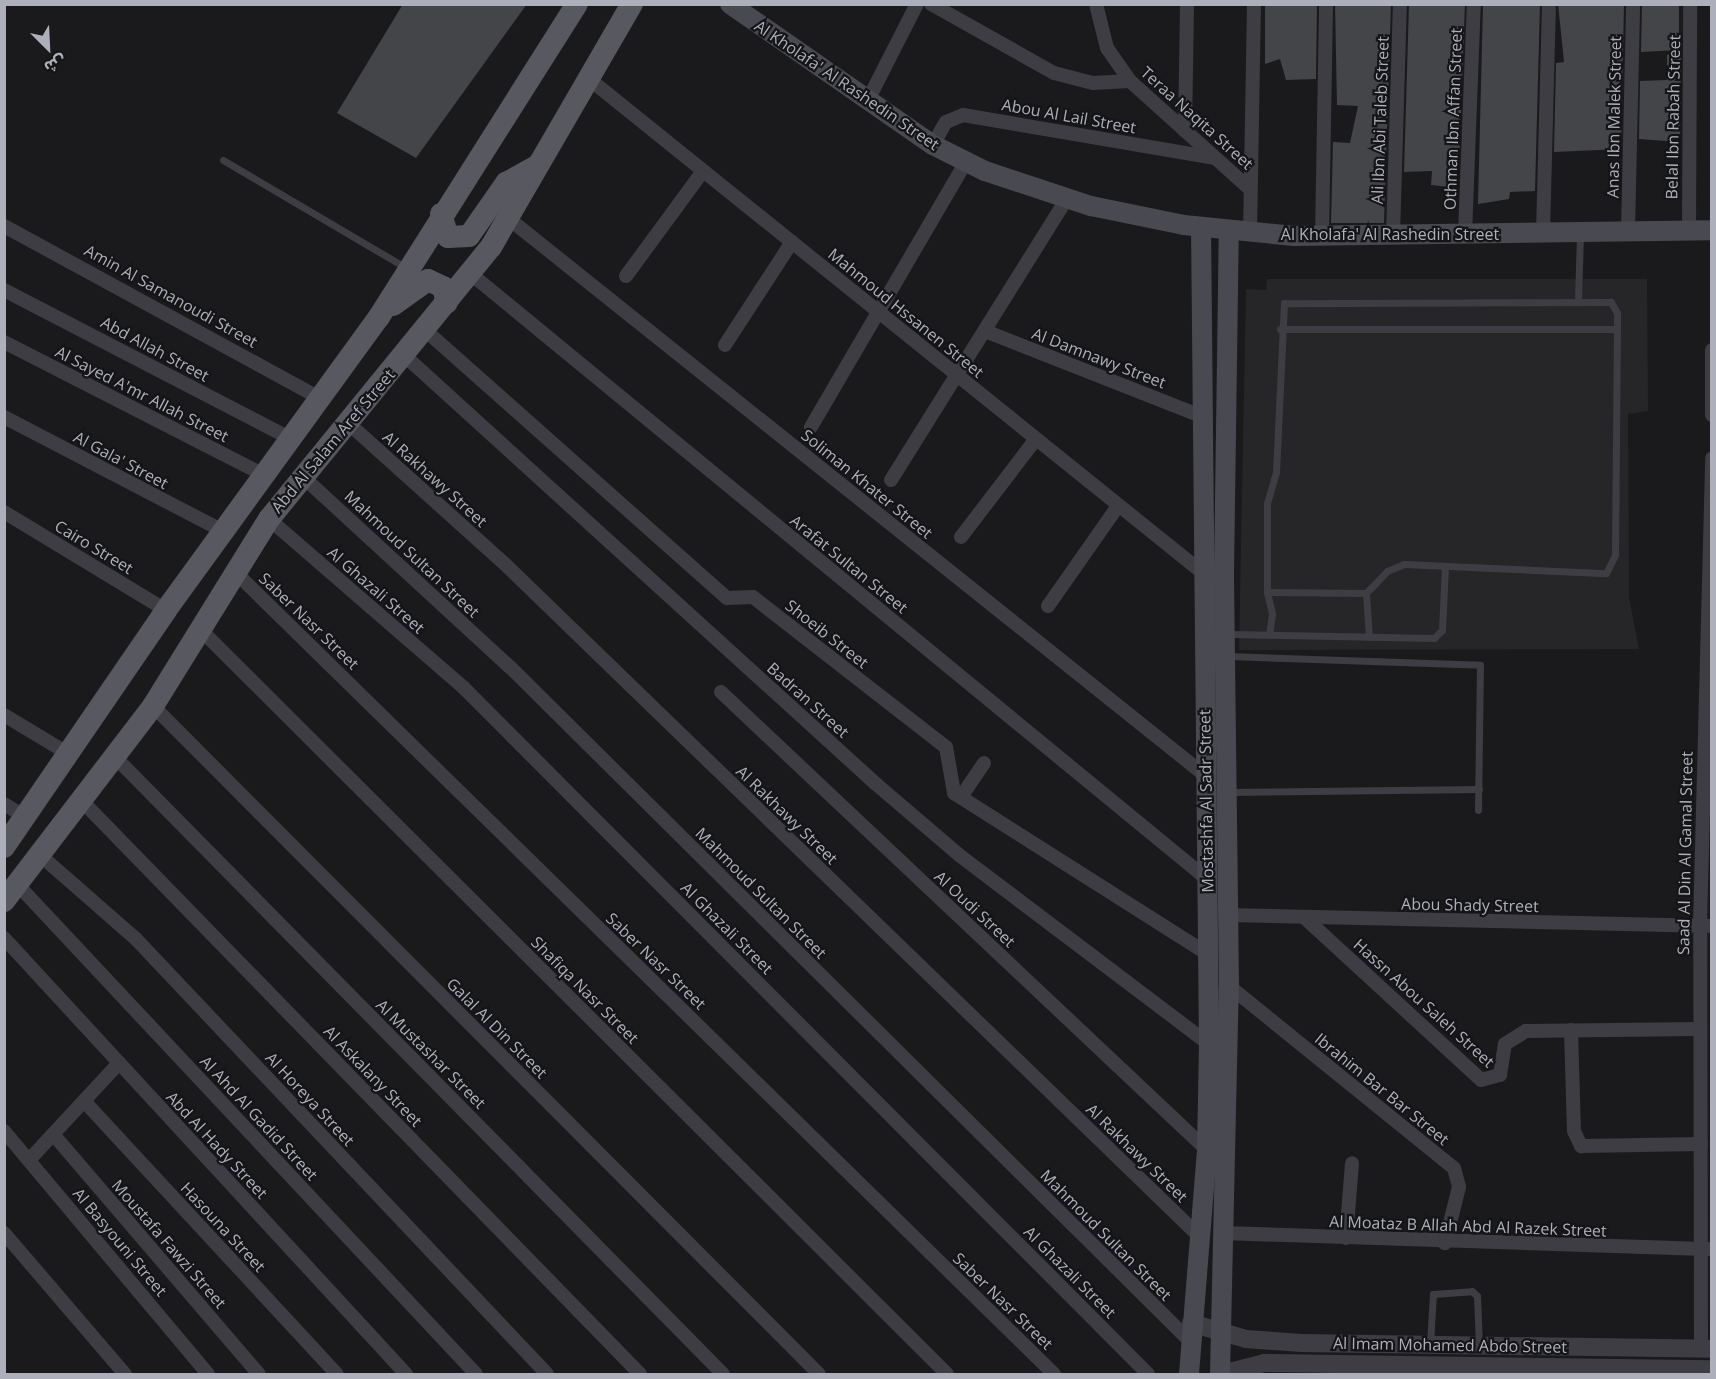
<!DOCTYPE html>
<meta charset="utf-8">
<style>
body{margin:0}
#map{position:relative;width:1716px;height:1379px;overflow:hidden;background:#1a1a1c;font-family:"Open Sans","Noto Sans Arabic",sans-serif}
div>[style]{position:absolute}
.built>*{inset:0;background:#262629}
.building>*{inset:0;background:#444549}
.service>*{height:7px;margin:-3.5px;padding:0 3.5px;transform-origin:3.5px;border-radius:3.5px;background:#3d3d43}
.minor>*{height:14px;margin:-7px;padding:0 7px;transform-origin:7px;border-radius:7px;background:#3d3d43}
.tertiary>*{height:18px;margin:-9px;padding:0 9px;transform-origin:9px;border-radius:9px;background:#3d3d43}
.secondary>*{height:20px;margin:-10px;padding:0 10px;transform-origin:10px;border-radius:10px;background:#494a51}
.primary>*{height:22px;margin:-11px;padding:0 11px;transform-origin:11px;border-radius:11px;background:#575860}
span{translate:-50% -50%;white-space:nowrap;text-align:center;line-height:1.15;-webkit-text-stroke:4.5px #151517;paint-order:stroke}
.street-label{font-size:16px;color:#adb0bb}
.frame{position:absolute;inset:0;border:6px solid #adb0bb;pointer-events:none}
.north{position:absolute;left:18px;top:18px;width:60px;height:60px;-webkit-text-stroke:4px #151517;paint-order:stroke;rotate:156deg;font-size:16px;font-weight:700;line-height:24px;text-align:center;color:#adb0bb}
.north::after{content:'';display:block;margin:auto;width:21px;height:27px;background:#adb0bb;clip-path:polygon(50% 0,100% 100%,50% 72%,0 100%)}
</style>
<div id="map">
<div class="built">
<i style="clip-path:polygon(1267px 279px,1647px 279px,1648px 411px,1628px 414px,1629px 597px,1639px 649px,1239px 650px,1246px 289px,1266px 290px)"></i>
</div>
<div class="building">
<i style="clip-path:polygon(403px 4px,527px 4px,416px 158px,337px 113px)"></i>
<i style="clip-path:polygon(1265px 4px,1317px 4px,1316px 79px,1286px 80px,1280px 59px,1265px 64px)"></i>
<i style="clip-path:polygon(1335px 4px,1391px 4px,1384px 223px,1331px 223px,1333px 142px,1350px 143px,1358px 106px,1337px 105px)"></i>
<i style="clip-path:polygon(1409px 4px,1465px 4px,1458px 188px,1431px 185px,1432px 171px,1404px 172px)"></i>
<i style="clip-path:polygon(1483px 4px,1540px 4px,1535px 191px,1510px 192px,1509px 199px,1478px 204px)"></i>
<i style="clip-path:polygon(1558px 4px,1624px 4px,1621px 149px,1554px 152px,1556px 63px,1564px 62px)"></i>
<i style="clip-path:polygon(1642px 4px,1679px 4px,1679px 50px,1641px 52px)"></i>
<i style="clip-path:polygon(1681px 51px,1680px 142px,1639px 139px,1640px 81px,1667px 80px,1667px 55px)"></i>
</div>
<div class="service">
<i style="left:223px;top:160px;width:212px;rotate:30.5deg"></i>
<i style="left:1578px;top:301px;width:66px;rotate:-88.3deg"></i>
<i style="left:1280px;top:329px;width:337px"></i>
<i style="left:1267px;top:592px;width:99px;rotate:0.6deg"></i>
<i style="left:1366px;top:593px;width:30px;rotate:-46deg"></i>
<i style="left:1387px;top:571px;width:18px;rotate:-22deg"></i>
<i style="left:1404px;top:564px;width:202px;rotate:2.6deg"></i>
<i style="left:1606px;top:573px;width:20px;rotate:-63deg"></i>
<i style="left:1615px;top:555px;width:242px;rotate:-89.5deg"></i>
<i style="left:1617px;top:313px;width:13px;rotate:-119deg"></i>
<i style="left:1611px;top:302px;width:327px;rotate:179.8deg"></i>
<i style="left:1284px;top:303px;width:169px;rotate:92.7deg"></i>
<i style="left:1276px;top:472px;width:32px;rotate:106deg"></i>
<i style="left:1267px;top:503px;width:89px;rotate:90deg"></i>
<i style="left:1267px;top:592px;width:23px;rotate:77deg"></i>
<i style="left:1272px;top:614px;width:21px;rotate:98deg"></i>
<i style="left:1366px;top:593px;width:44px;rotate:86.1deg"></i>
<i style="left:1227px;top:634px;width:207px;rotate:1.1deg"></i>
<i style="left:1434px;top:638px;width:11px;rotate:-45deg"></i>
<i style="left:1442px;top:630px;width:64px;rotate:-87.3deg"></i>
<i style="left:1227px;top:656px;width:253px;rotate:2deg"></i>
<i style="left:1480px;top:665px;width:145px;rotate:90.8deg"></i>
<i style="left:1229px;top:792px;width:250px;rotate:-0.7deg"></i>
<i style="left:1430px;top:1344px;width:50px;rotate:-86.6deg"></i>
<i style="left:1433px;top:1294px;width:39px;rotate:-4deg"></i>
<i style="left:1472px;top:1291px;width:7px;rotate:45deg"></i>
<i style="left:1477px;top:1296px;width:50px;rotate:87.7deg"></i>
</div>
<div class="minor">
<i style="left:931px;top:4px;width:141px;rotate:29.3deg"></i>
<i style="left:1054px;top:73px;width:40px;rotate:14.4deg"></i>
<i style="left:1093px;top:83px;width:37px;rotate:-3deg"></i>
<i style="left:1096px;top:4px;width:45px;rotate:76deg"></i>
<i style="left:1107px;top:48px;width:40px;rotate:55.1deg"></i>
<i style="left:1130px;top:81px;width:161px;rotate:42deg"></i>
<i style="left:588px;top:78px;width:789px;rotate:38.83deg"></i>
<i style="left:868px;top:100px;width:108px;rotate:-63deg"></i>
<i style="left:1185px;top:131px;width:127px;rotate:-89.1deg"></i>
<i style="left:933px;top:145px;width:26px;rotate:-61deg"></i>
<i style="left:946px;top:122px;width:18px;rotate:-22deg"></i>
<i style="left:963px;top:115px;width:256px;rotate:9.7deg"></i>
<i style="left:508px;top:218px;width:894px;rotate:38.64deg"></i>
<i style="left:4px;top:226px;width:359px;rotate:28.6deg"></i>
<i style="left:1689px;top:230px;width:226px;rotate:-89.7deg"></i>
<i style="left:1628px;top:231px;width:227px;rotate:-88.7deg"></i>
<i style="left:1250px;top:233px;width:229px;rotate:-89deg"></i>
<i style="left:1543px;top:233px;width:229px;rotate:-88.5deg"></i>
<i style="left:1465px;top:234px;width:230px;rotate:-87.8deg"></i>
<i style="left:1393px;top:236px;width:232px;rotate:-88.3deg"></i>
<i style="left:1322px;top:237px;width:233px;rotate:-89deg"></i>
<i style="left:471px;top:274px;width:953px;rotate:39.42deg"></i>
<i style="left:626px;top:276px;width:130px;rotate:-53.7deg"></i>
<i style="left:4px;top:290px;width:322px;rotate:27.4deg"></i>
<i style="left:425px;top:330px;width:404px;rotate:41.6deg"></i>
<i style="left:727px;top:598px;width:26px;rotate:-2deg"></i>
<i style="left:753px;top:597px;width:244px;rotate:37.9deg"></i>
<i style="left:946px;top:747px;width:47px;rotate:80.1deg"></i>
<i style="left:954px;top:793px;width:301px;rotate:32.4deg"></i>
<i style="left:985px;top:331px;width:232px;rotate:21.5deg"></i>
<i style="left:4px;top:342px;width:292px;rotate:27.1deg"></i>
<i style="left:725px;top:345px;width:123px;rotate:-57deg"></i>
<i style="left:1712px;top:350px;width:65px;rotate:90deg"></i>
<i style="left:405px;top:356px;width:636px;rotate:42.26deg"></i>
<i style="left:876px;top:784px;width:109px;rotate:40.5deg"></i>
<i style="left:959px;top:855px;width:313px;rotate:37.1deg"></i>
<i style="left:4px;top:417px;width:247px;rotate:27.5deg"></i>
<i style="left:347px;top:422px;width:218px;rotate:42deg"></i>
<i style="left:509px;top:568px;width:962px;rotate:44.07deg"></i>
<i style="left:811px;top:427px;width:307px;rotate:-59.7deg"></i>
<i style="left:301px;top:475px;width:284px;rotate:42.6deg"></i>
<i style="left:510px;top:667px;width:957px;rotate:44.75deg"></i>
<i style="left:891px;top:480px;width:330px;rotate:-58deg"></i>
<i style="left:4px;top:512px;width:189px;rotate:31.2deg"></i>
<i style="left:269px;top:519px;width:257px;rotate:40.9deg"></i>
<i style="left:463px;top:687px;width:970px;rotate:45.08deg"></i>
<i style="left:961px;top:537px;width:123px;rotate:-52.6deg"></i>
<i style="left:235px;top:572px;width:1146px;rotate:44.4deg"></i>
<i style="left:1048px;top:606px;width:122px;rotate:-55deg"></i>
<i style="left:200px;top:629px;width:1055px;rotate:44.92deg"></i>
<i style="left:721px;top:692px;width:668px;rotate:43.3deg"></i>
<i style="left:153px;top:706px;width:943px;rotate:45.09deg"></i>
<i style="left:4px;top:715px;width:76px;rotate:31deg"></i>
<i style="left:115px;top:757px;width:866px;rotate:45.42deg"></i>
<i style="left:961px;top:797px;width:41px;rotate:-55.9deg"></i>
<i style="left:82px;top:801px;width:800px;rotate:45.76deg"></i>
<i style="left:4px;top:804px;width:26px;rotate:31deg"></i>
<i style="left:40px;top:855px;width:128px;rotate:41.2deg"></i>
<i style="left:136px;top:939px;width:598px;rotate:46.62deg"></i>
<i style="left:17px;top:884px;width:671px;rotate:46.87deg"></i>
<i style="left:1228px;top:915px;width:484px;rotate:1.3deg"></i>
<i style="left:1305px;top:918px;width:239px;rotate:42.6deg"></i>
<i style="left:1481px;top:1080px;width:20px;rotate:-15deg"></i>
<i style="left:1500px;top:1075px;width:31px;rotate:-81deg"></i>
<i style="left:1505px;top:1044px;width:25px;rotate:-32deg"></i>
<i style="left:1526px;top:1031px;width:173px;rotate:-0.7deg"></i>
<i style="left:4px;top:938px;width:593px;rotate:47.32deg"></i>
<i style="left:1229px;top:986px;width:289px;rotate:39deg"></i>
<i style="left:1454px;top:1168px;width:20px;rotate:75deg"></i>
<i style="left:1459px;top:1187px;width:58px;rotate:104deg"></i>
<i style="left:1571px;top:1030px;width:101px;rotate:88.3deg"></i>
<i style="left:1574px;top:1131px;width:17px;rotate:65deg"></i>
<i style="left:1581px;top:1146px;width:120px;rotate:-1deg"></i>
<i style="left:84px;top:1101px;width:372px;rotate:47.2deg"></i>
<i style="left:4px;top:1131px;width:317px;rotate:50deg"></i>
<i style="left:53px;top:1134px;width:316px;rotate:49.4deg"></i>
<i style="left:30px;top:1159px;width:131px;rotate:-47.2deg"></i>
<i style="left:4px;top:1233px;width:186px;rotate:49.4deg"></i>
<i style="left:1223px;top:1233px;width:489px;rotate:1.9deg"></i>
<i style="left:1346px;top:1238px;width:75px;rotate:-85.4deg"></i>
<i style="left:1701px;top:1349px;width:424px;rotate:-90.1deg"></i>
<i style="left:1700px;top:925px;width:467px;rotate:-88.5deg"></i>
</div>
<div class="tertiary">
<i style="left:1191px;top:1323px;width:57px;rotate:16.2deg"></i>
<i style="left:1246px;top:1339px;width:56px;rotate:4.1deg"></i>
<i style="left:1302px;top:1343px;width:410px;rotate:0.8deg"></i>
<i style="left:1222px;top:1374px;width:43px;rotate:-14.7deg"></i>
<i style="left:1264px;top:1363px;width:448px;rotate:0.8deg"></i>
</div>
<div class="secondary">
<i style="left:730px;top:4px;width:247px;rotate:34.8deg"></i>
<i style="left:933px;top:145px;width:58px;rotate:26.6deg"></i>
<i style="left:985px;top:171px;width:112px;rotate:18.3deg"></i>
<i style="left:1091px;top:206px;width:95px;rotate:11.5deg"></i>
<i style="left:1184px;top:225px;width:111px;rotate:5.7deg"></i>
<i style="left:1294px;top:236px;width:418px;rotate:-0.8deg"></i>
<i style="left:1189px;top:1374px;width:225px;rotate:-85.4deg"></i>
<i style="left:1207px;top:1150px;width:106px;rotate:-88.9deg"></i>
<i style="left:1209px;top:1044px;width:817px;rotate:-90.56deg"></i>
<i style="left:1220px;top:1374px;width:388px;rotate:-88.7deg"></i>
<i style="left:1229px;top:986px;width:412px;rotate:-90.7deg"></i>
<i style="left:1224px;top:574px;width:343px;rotate:-89.2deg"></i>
</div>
<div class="primary">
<i style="left:441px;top:214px;width:24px;rotate:73deg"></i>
<i style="left:448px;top:237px;width:21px;rotate:-3deg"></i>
<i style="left:469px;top:236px;width:65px;rotate:-55.1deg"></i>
<i style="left:506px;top:183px;width:35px;rotate:-29deg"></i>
<i style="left:393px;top:305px;width:43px;rotate:-35.5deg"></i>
<i style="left:428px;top:280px;width:17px;rotate:25deg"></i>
<i style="left:443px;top:287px;width:16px;rotate:76deg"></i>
<i style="left:4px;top:847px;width:287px;rotate:-55.6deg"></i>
<i style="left:166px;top:610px;width:362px;rotate:-54deg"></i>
<i style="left:379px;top:317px;width:370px;rotate:-57.7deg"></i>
<i style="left:4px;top:901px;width:245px;rotate:-52.6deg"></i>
<i style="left:153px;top:706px;width:220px;rotate:-58.2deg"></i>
<i style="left:269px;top:519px;width:351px;rotate:-50.8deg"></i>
<i style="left:491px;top:247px;width:281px;rotate:-59.9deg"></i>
</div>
<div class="street-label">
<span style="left:847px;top:85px;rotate:34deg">Al Kholafa' Al Rashedin Street</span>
<span style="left:1069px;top:116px;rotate:10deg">Abou Al Lail Street</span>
<span style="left:1614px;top:117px;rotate:-89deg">Anas Ibn Malek Street</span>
<span style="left:1673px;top:117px;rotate:-89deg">Belal Ibn Rabah Street</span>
<span style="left:1197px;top:118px;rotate:42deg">Teraa Naqita Street</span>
<span style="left:1453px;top:119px;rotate:-88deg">Othman Ibn Affan Street</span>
<span style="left:1380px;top:120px;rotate:-88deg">Ali Ibn Abi Taleb Street</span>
<span style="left:1390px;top:234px">Al Kholafa' Al Rashedin Street</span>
<span style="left:171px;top:296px;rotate:29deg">Amin Al Samanoudi Street</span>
<span style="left:906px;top:313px;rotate:39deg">Mahmoud Hssanen Street</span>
<span style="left:155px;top:349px;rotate:28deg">Abd Allah Street</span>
<span style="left:1099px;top:358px;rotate:21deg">Al Damnawy Street</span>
<span style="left:142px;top:394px;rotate:27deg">Al Sayed A'mr Allah Street</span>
<span style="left:333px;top:441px;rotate:-50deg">Abd Al Salam Aref Street</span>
<span style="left:121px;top:460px;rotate:28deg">Al Gala' Street</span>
<span style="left:435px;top:479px;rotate:42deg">Al Rakhawy Street</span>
<span style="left:867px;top:484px;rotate:39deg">Soliman Khater Street</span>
<span style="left:94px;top:547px;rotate:31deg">Cairo Street</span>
<span style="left:412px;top:554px;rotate:43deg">Mahmoud Sultan Street</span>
<span style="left:849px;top:564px;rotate:39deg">Arafat Sultan Street</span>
<span style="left:376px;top:590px;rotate:41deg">Al Ghazali Street</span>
<span style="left:309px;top:621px;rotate:44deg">Saber Nasr Street</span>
<span style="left:827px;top:634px;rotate:38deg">Shoeib Street</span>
<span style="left:808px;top:700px;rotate:42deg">Badran Street</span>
<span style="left:1206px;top:801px;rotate:-91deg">Mostashfa Al Sadr Street</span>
<span style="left:787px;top:815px;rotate:44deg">Al Rakhawy Street</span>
<span style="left:1685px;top:853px;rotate:-89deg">Saad Al Din Al Gamal Street</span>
<span style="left:761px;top:893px;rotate:45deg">Mahmoud Sultan Street</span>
<span style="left:1470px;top:905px;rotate:1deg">Abou Shady Street</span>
<span style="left:975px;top:909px;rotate:43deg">Al Oudi Street</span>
<span style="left:727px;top:928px;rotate:45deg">Al Ghazali Street</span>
<span style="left:656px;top:961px;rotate:44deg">Saber Nasr Street</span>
<span style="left:585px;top:990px;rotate:45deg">Shafiqa Nasr Street</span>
<span style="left:1424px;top:1003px;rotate:42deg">Hassn Abou Saleh Street</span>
<span style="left:497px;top:1028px;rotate:45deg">Galal Al Din Street</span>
<span style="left:431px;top:1054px;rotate:45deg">Al Mustashar Street</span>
<span style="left:373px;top:1076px;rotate:46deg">Al Askalany Street</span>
<span style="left:1382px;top:1089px;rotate:39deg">Ibrahim Bar Bar Street</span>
<span style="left:310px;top:1099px;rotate:47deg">Al Horeya Street</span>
<span style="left:259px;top:1118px;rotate:47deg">Al Ahd Al Gadid Street</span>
<span style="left:217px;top:1145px;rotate:47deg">Abd Al Hady Street</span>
<span style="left:1137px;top:1153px;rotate:44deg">Al Rakhawy Street</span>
<span style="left:1468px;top:1226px;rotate:2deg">Al Moataz B Allah Abd Al Razek Street</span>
<span style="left:223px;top:1227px;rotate:47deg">Hasouna Street</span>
<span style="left:1106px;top:1235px;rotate:45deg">Mahmoud Sultan Street</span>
<span style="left:120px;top:1242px;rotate:50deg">Al Basyouni Street</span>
<span style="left:169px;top:1244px;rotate:49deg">Moustafa Fawzi Street</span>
<span style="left:1070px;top:1272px;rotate:45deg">Al Ghazali Street</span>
<span style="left:1003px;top:1301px;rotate:44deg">Saber Nasr Street</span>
<span style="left:1450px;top:1345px;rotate:1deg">Al Imam Mohamed Abdo Street</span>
</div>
<div class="frame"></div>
<div class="north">ش</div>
</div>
